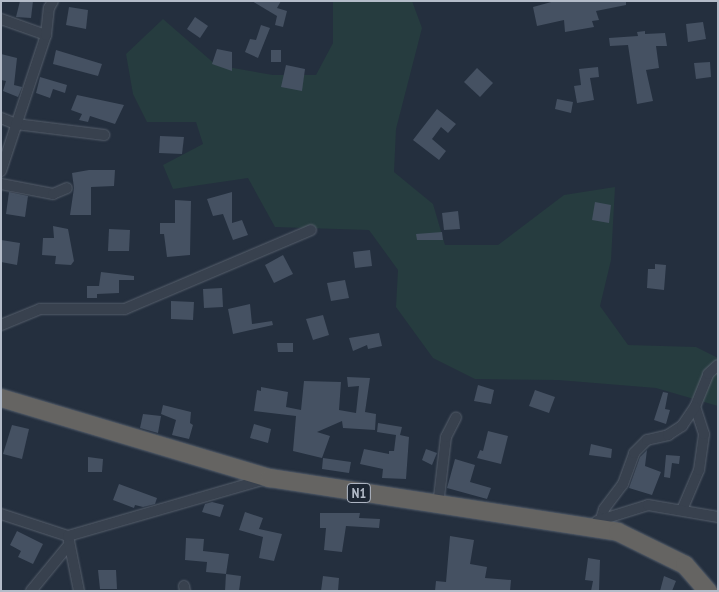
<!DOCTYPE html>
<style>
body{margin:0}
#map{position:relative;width:719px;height:592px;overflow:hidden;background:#242f3e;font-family:"PT Sans Narrow",sans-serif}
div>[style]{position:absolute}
.green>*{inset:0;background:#263c3f}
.building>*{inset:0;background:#455162}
.roads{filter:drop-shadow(0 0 1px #565f6c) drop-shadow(0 0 1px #565f6c)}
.minor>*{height:10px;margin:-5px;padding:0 5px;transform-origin:5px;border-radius:5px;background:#38414e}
.trunk>*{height:18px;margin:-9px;padding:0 9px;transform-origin:9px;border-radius:9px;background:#656462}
span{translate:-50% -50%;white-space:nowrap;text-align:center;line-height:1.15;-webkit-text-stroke:4px #1d2633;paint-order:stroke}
.shield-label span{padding:1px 4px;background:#1d2633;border:1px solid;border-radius:4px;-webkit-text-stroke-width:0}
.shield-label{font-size:14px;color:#b4bcc9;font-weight:700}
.frame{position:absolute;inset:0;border:2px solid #b4bcc9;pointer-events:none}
</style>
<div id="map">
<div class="green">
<i style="clip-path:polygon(333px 1px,412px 1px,422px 28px,396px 129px,394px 172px,433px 204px,445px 245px,498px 245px,564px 195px,615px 187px,611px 260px,600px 306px,628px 345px,696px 347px,718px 358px,718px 406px,656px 388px,558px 380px,475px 379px,433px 358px,396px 307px,398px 270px,369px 230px,275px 227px,248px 178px,173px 189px,163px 165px,203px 144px,196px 122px,147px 122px,133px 94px,126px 54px,163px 19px,216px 65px,273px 75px,316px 75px,333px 43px)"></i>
</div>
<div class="building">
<i style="clip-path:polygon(20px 1px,33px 1px,31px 18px,16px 17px)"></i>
<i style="clip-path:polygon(252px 1px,281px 1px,277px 8px,287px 11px,283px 27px,275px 25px,277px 16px)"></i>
<i style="clip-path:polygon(555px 1px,626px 1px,626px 5px,596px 11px,599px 20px,592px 21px,594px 27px,565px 32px,564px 20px,537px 26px,533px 7px)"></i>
<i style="clip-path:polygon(69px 7px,88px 10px,86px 29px,66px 25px)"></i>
<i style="clip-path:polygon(195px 17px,208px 26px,200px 38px,187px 29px)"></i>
<i style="clip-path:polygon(703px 22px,706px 39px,688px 42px,686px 24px)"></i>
<i style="clip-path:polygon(261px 25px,270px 28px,258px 58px,245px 52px,250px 39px,256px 40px)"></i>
<i style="clip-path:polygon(645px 31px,645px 34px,665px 33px,667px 46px,656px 46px,659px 68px,646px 70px,653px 101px,637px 104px,628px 45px,610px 46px,609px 38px,638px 36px,637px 32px)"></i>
<i style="clip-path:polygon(217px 49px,232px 52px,232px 71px,212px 64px)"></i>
<i style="clip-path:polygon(56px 50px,102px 64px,98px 76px,53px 64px)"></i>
<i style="clip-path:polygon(271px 50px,281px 50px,281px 62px,271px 62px)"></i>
<i style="clip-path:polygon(1px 54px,17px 58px,14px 85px,22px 87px,18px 97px,3px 91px,6px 81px,1px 80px)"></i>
<i style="clip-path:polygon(710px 62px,711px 77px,696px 79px,694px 63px)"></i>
<i style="clip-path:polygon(286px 65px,305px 69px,302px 91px,281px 87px)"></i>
<i style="clip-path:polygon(598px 67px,599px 77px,590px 78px,594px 100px,577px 103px,574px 86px,581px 85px,579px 69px)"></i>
<i style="clip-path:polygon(477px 68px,493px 83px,480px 97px,464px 82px)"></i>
<i style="clip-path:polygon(40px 77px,67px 85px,65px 93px,53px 89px,50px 98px,36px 93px)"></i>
<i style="clip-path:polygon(77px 95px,124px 105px,115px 124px,90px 116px,88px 122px,79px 120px,82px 114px,71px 110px)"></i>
<i style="clip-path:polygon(557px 99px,573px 102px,571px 113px,555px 109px)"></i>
<i style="clip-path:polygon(437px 109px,456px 124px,448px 133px,441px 127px,432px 139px,446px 151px,439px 160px,413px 140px)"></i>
<i style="clip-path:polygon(160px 136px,184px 137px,182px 154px,159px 153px)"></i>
<i style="clip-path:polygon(89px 170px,115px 170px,114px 186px,91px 187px,91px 215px,70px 215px,74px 188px,72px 173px)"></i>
<i style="clip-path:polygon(9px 192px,28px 196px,25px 217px,6px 214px)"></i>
<i style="clip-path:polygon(232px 192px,232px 223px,242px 220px,248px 235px,233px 240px,223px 214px,213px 216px,207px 199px)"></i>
<i style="clip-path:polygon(175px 200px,191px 201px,190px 255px,167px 257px,164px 234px,160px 234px,160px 223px,175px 223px)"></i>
<i style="clip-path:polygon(595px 202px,611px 205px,609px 223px,592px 220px)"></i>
<i style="clip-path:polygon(458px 211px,460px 229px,444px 230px,442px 213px)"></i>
<i style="clip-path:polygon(53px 226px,68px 229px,74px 261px,71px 265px,55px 264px,56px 256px,42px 255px,43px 238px,54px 238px)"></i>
<i style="clip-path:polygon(109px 229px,130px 230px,129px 251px,108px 251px)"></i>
<i style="clip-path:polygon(442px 232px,443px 240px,417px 240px,416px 234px)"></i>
<i style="clip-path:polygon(1px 240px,20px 243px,17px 265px,1px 262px)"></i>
<i style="clip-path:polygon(370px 250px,372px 266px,355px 268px,353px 252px)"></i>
<i style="clip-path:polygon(283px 255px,293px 274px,274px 283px,265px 265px)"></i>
<i style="clip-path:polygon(655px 264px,666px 265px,664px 290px,647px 288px,648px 269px,655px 269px)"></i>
<i style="clip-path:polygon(101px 272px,134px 276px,134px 280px,119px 280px,119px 293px,97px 294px,97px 298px,87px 298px,87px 286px,99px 286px)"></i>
<i style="clip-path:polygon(345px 280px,349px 298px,331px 301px,327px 283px)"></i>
<i style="clip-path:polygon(222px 288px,223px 307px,204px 308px,203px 289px)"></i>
<i style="clip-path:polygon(171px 301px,194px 302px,193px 320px,171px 319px)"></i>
<i style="clip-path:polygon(250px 304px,252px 324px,272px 321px,273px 325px,233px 334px,228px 309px)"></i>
<i style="clip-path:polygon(323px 315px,329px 335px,313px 340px,306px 319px)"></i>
<i style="clip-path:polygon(379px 333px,382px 346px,368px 349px,367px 345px,353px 351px,349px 338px)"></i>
<i style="clip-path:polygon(277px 343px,293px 343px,293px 352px,278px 352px)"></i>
<i style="clip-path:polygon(347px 377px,370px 378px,365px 412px,376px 414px,375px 430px,343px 428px,342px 421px,317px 432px,330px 436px,322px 458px,293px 451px,296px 416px,254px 411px,257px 390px,261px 391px,261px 387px,288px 392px,286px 407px,301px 410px,304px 381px,341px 382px,339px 410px,356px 413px,359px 386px,348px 387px)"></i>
<i style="clip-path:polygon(478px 385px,494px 390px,491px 404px,474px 401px)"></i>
<i style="clip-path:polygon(535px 390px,555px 397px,549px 413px,529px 406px)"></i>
<i style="clip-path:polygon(663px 392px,668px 393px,665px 409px,670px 410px,666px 424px,654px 420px)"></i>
<i style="clip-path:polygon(163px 405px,191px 412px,190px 423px,193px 425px,189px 439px,172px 435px,176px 420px,161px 414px)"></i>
<i style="clip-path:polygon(143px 414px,161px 416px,158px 433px,140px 428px)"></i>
<i style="clip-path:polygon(378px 423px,402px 427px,400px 435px,409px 437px,406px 479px,382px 478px,383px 469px,360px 464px,364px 449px,389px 454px,389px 451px,394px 451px,396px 435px,377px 432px)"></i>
<i style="clip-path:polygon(254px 424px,271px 429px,268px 443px,250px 438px)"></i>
<i style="clip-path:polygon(12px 425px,29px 429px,22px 459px,3px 454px)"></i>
<i style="clip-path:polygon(488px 431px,508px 436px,501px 464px,477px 458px,480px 450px,483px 451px)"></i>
<i style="clip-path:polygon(591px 444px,612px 449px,611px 458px,589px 455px)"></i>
<i style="clip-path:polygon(426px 449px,437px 453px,432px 465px,422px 460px)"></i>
<i style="clip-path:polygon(647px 450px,645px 466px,661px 472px,652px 495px,629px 488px,640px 457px)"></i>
<i style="clip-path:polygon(666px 455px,680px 456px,679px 464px,672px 463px,670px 478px,664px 477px)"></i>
<i style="clip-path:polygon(88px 457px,103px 459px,102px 472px,88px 472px)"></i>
<i style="clip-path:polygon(323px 458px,351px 462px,349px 473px,322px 469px)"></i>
<i style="clip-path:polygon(455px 459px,475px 465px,470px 482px,491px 488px,487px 499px,447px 488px)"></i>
<i style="clip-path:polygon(119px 484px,157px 498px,155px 504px,143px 507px,135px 505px,134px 508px,113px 500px)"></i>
<i style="clip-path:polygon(212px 502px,224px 505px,220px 517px,202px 512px,205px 504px)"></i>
<i style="clip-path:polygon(245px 512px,263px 518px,259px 529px,282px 534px,274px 561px,259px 558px,263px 537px,239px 530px)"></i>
<i style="clip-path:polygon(320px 513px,360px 513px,359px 518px,380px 519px,379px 528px,346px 526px,342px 552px,324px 550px,326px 528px,320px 528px)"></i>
<i style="clip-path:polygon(17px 531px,43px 544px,33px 564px,18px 557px,21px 551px,10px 545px)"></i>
<i style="clip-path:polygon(450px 536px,474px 540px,470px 564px,487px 567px,485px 578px,511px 580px,510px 591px,435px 591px,436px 581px,446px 582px)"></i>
<i style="clip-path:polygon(186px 538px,204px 539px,203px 551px,229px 554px,226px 574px,206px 572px,207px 562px,185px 560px)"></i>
<i style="clip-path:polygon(588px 558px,600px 560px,599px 591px,591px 591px,593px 581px,585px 580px)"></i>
<i style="clip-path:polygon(98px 570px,116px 570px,117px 589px,100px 589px)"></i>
<i style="clip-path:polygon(226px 574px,241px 576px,239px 591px,225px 591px)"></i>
<i style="clip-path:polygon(323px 576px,339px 578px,338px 591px,321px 591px)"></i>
<i style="clip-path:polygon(664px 576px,676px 581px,672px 591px,660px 591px)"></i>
</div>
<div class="roads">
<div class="minor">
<i style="left:1px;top:19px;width:48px;rotate:19.6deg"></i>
<i style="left:1px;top:118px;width:16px;rotate:22deg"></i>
<i style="left:16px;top:124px;width:89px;rotate:7.1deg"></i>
<i style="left:1px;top:171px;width:143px;rotate:-71.7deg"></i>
<i style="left:46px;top:35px;width:27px;rotate:-84deg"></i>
<i style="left:49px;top:8px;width:8px;rotate:-60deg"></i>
<i style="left:1px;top:184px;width:53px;rotate:10.9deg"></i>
<i style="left:53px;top:194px;width:15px;rotate:-23deg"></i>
<i style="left:1px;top:325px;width:42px;rotate:-22.3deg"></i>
<i style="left:40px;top:309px;width:85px"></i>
<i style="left:125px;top:309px;width:202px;rotate:-23deg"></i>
<i style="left:438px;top:506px;width:69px;rotate:-83.4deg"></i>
<i style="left:446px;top:437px;width:22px;rotate:-63deg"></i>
<i style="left:682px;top:510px;width:43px;rotate:-67deg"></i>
<i style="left:699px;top:470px;width:36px;rotate:-82deg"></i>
<i style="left:704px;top:434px;width:28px;rotate:-108deg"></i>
<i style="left:695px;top:407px;width:35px;rotate:-68deg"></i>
<i style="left:708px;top:374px;width:13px;rotate:-42deg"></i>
<i style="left:1px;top:514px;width:71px;rotate:18.2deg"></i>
<i style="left:601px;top:519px;width:10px;rotate:-73deg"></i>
<i style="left:604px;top:509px;width:31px;rotate:-53deg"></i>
<i style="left:623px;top:484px;width:33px;rotate:-70deg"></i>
<i style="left:634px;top:453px;width:18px;rotate:-45deg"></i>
<i style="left:647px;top:440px;width:22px;rotate:-13deg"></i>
<i style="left:668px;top:435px;width:17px;rotate:-33deg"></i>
<i style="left:682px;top:426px;width:23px;rotate:-56deg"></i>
<i style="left:597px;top:521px;width:53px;rotate:-17.4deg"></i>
<i style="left:648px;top:505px;width:71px;rotate:9.7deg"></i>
<i style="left:184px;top:586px;width:5px;rotate:79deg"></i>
<i style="left:31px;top:591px;width:58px;rotate:-50.6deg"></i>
<i style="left:79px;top:591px;width:56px;rotate:-101.3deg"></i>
<i style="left:68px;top:536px;width:206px;rotate:-16.1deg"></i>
</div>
<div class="trunk">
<i style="left:1px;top:398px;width:281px;rotate:16.6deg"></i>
<i style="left:270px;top:478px;width:352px;rotate:8.8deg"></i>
<i style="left:618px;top:532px;width:75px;rotate:26.2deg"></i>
<i style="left:685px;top:565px;width:35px;rotate:49deg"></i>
</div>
</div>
<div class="shield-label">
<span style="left:359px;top:493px">N1</span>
</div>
<div class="frame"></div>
</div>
